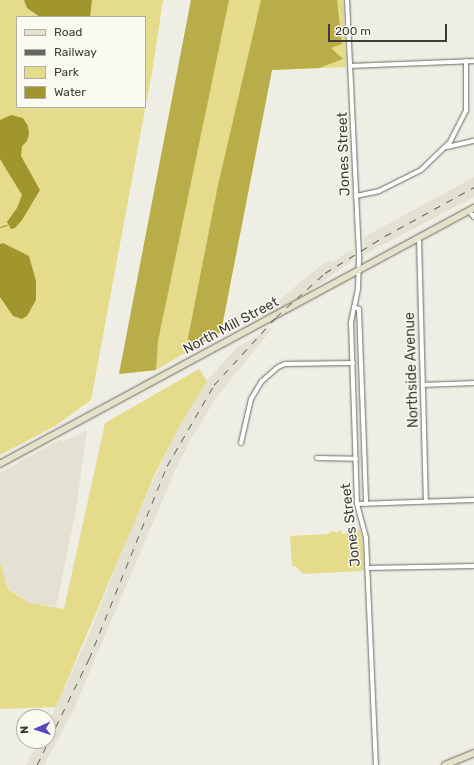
<!DOCTYPE html>
<style>
body{margin:0}
#map{position:relative;width:474px;height:765px;overflow:hidden;background:#eeeee5;font-family:Rubik,sans-serif}
div>[style]{position:absolute}
.built>*{inset:0;background:#e3e2d2}
.green>*{inset:0;background:#e4dc8b}
.forest>*{inset:0;background:#b9ad49}
.water>*{inset:0;background:#a1952d}
.stream>*{height:1px;margin:-0.5px;padding:0 0.5px;transform-origin:0.5px;border-radius:0.5px;background:#a1952d}
.roads{filter:drop-shadow(0 0 1px #6a6a62) drop-shadow(0 0 1px #6a6a62)}
.street>*{height:4px;margin:-2px;padding:0 2px;transform-origin:2px;border-radius:2px;background:#fff}
.secondary>*{height:5.5px;margin:-2.75px;padding:0 2.75px;transform-origin:2.75px;border-radius:2.75px;background:#e4e2cb}
.rail>*{height:1px;margin-top:-0.5px;transform-origin:0;background:repeating-linear-gradient(90deg,#676762 0 7px,transparent 0 14px)}
span{translate:-50% -50%;white-space:nowrap;text-align:center;line-height:1.15;-webkit-text-stroke:3px #fcfbf2;paint-order:stroke}
.street-label{font-size:14px;color:#3c3c38}
.legend{position:absolute;left:16px;top:16px;width:130px;height:92px;box-sizing:border-box;background:#fcfbf2;border:1px solid #afafa8;margin:0;padding:5px 7px;list-style:none;font-size:12px;color:#3c3c38}
.legend li{display:flex;align-items:center;gap:8px;height:20px}
.legend b{width:20px;border:1px solid #afafa8}
.north{position:absolute;left:16px;top:709px;width:40px;height:40px;box-sizing:border-box;background:#fcfbf2;border:1px solid #afafa8;border-radius:50%;rotate:267deg;font-size:11px;font-weight:700;line-height:16px;text-align:center;color:#3c3c38}
.north::after{content:'';display:block;margin:auto;width:14px;height:18px;background:#5648bf;clip-path:polygon(50% 0,100% 100%,50% 72%,0 100%)}
.scale{position:absolute;left:328px;top:24px;width:119px;height:18px;box-sizing:border-box;border:2px solid #3c3c38;border-top:0;padding-left:5px;font-size:12px;line-height:14px;white-space:nowrap;color:#3c3c38;-webkit-text-stroke:3px #fcfbf2;paint-order:stroke}
</style>
<div id="map">
<div class="built">
<i style="clip-path:polygon(474px 177px,474px 197px,365px 254px,364px 237px)"></i>
<i style="clip-path:polygon(353px 249px,353px 260px,309px 292px,265px 317px,273px 306px,307px 276px,329px 260px,331px 263px)"></i>
<i style="clip-path:polygon(275px 325px,216px 398px,191px 439px,174px 473px,74px 709px,44px 765px,26px 765px,39px 741px,48px 741px,48px 724px,89px 635px,134px 520px,179px 427px,207px 381px,236px 348px)"></i>
<i style="clip-path:polygon(87px 430px,76px 510px,56px 607px,29px 603px,8px 588px,0 561px,0 473px,61px 439px,63px 442px)"></i>
</div>
<div class="green">
<i style="clip-path:polygon(evenodd,0 0,163px 0,152px 72px,91px 400px,55px 426px,0 455px,0 0,17px 17px,145px 17px,145px 107px,17px 107px,17px 17px)"></i>
<i style="clip-path:polygon(191px 0,343px 0,346px 67px,272px 70px,221px 332px,156px 370px,119px 374px)"></i>
<i style="clip-path:polygon(199px 369px,207px 381px,179px 427px,153px 478px,56px 707px,0 709px,0 561px,8px 589px,29px 603px,64px 609px,105px 423px)"></i>
<i style="clip-path:polygon(342px 530px,342px 534px,358px 530px,361px 533px,364px 569px,361px 571px,303px 574px,295px 566px,292px 566px,290px 536px,329px 534px,331px 531px,338px 533px,337px 531px)"></i>
</div>
<div class="forest">
<i style="clip-path:polygon(191px 0,229px 0,158px 341px,156px 370px,119px 374px)"></i>
<i style="clip-path:polygon(261px 0,337px 0,342px 44px,331px 48px,343px 59px,319px 68px,272px 70px,221px 332px,185px 353px,218px 185px)"></i>
</div>
<div class="water">
<i style="clip-path:polygon(24px 0,92px 0,90px 17px,40px 17px,27px 8px)"></i>
<i style="clip-path:polygon(11px 115px,23px 118px,28px 126px,29px 134px,27px 141px,22px 146px,21px 156px,40px 190px,22px 220px,15px 228px,11px 229px,7px 222px,17px 208px,22px 195px,0 159px,0 120px)"></i>
<i style="clip-path:polygon(3px 243px,29px 256px,36px 281px,36px 300px,27px 316px,22px 319px,13px 316px,0 297px,0 244px)"></i>
</div>
<div class="stream">
<i style="left:0;top:227px;width:7px;rotate:-16deg"></i>
</div>
<div class="roads">
<div class="street">
<i style="left:347px;top:0;width:259px;rotate:87.3deg"></i>
<i style="left:359px;top:259px;width:30px;rotate:92deg"></i>
<i style="left:358px;top:289px;width:35px;rotate:102deg"></i>
<i style="left:351px;top:323px;width:181px;rotate:88.1deg"></i>
<i style="left:357px;top:504px;width:35px;rotate:75deg"></i>
<i style="left:366px;top:538px;width:227px;rotate:87.5deg"></i>
<i style="left:351px;top:66px;width:123px;rotate:-2.3deg"></i>
<i style="left:447px;top:147px;width:28px;rotate:-13deg"></i>
<i style="left:356px;top:196px;width:24px;rotate:-12deg"></i>
<i style="left:379px;top:191px;width:47px;rotate:-26.6deg"></i>
<i style="left:421px;top:170px;width:40px;rotate:-44deg"></i>
<i style="left:450px;top:142px;width:36px;rotate:-63deg"></i>
<i style="left:466px;top:110px;width:49px;rotate:-90deg"></i>
<i style="left:469px;top:211px;width:8px;rotate:50deg"></i>
<i style="left:419px;top:238px;width:263px;rotate:88.5deg"></i>
<i style="left:354px;top:307px;width:5px;rotate:22deg"></i>
<i style="left:359px;top:309px;width:195px;rotate:87.9deg"></i>
<i style="left:423px;top:385px;width:51px;rotate:-2.2deg"></i>
<i style="left:241px;top:443px;width:45px;rotate:-77.2deg"></i>
<i style="left:251px;top:399px;width:21px;rotate:-59deg"></i>
<i style="left:262px;top:381px;width:21px;rotate:-41deg"></i>
<i style="left:278px;top:367px;width:8px;rotate:-23deg"></i>
<i style="left:285px;top:364px;width:68px;rotate:-0.8deg"></i>
<i style="left:317px;top:458px;width:39px;rotate:1deg"></i>
<i style="left:357px;top:504px;width:117px;rotate:-2deg"></i>
<i style="left:367px;top:568px;width:107px;rotate:-1.1deg"></i>
</div>
<div class="secondary">
<i style="left:0;top:464px;width:539px;rotate:-28.37deg"></i>
<i style="left:445px;top:765px;width:31px;rotate:-22deg"></i>
</div>
</div>
<div class="rail">
<i style="left:37px;top:765px;width:118px;rotate:-63.9deg"></i>
<i style="left:89px;top:659px;width:208px;rotate:-68deg"></i>
<i style="left:167px;top:466px;width:94px;rotate:-59.9deg"></i>
<i style="left:214px;top:385px;width:92px;rotate:-47.6deg"></i>
<i style="left:276px;top:317px;width:66px;rotate:-41.9deg"></i>
<i style="left:325px;top:273px;width:70px;rotate:-31.7deg"></i>
<i style="left:385px;top:236px;width:102px;rotate:-28.8deg"></i>
</div>
<div class="street-label">
<span style="left:344px;top:154px;rotate:-92deg">Jones Street</span>
<span style="left:231px;top:326px;rotate:-28deg">North Mill Street</span>
<span style="left:412px;top:370px;rotate:-92deg">Northside Avenue</span>
<span style="left:351px;top:525px;rotate:-97deg">Jones Street</span>
</div>
<ul class="legend">
<li><b style="height:5px;background:#e4e2cb"></b>Road</li>
<li><b style="height:5px;background:#676762"></b>Railway</li>
<li><b style="height:11px;background:#e4dc8b"></b>Park</li>
<li><b style="height:11px;background:#a1952d"></b>Water</li>
</ul>
<div class="north">N</div>
<div class="scale">200 m</div>
</div>
